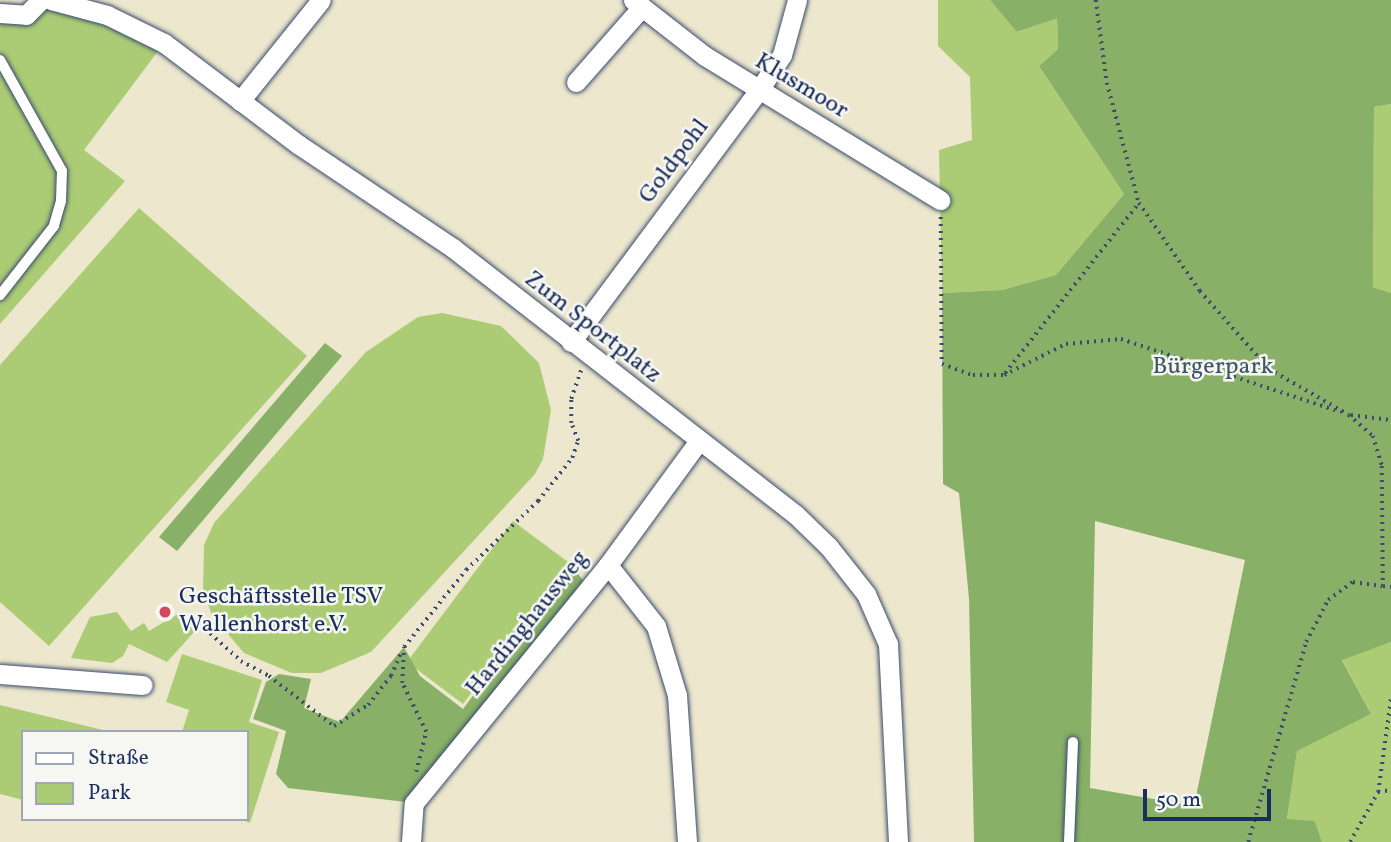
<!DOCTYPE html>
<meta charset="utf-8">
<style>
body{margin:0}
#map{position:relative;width:1391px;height:842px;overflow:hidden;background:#ece7cd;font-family:Vollkorn,serif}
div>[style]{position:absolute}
.green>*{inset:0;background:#abcc74}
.forest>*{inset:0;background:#88b066}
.path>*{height:3.5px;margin-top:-1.75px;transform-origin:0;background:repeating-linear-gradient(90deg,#3a4b6f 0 2px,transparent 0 7px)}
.roads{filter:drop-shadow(0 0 2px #3a4b6f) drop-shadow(0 0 2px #3a4b6f)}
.lane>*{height:10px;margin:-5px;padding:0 5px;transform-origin:5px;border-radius:5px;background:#fff}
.street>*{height:19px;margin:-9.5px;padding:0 9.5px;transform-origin:9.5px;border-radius:9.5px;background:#fff}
.dots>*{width:19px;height:19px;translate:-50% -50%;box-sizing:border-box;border:4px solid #f6f6f2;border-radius:50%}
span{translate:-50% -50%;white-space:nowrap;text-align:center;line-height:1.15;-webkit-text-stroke:5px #f6f6f2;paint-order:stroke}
.street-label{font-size:24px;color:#1b2f5e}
.park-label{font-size:24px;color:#3f5664}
.poi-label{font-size:24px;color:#1b2f5e}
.left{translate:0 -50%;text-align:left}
.legend{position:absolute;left:21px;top:730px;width:228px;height:91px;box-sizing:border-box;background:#f6f6f2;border:2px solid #9ea6b7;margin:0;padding:9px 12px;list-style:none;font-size:21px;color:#1b2f5e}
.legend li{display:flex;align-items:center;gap:14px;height:35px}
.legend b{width:35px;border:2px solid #9ea6b7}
.scale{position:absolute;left:1143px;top:789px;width:128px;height:32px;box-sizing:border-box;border:4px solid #1b2f5e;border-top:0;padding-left:9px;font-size:21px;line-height:24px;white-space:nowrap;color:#1b2f5e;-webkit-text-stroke:5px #f6f6f2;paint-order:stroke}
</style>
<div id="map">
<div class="green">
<i style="clip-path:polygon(41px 0,164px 43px,84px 150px,125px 181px,0 324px,0 13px)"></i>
<i style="clip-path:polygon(938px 0,990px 0,1018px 32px,1057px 17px,1058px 49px,1039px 66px,1124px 194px,1056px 275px,1002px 290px,942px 293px,939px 150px,972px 140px,970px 77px,938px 46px)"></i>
<i style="clip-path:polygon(1391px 104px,1391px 293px,1373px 287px,1374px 107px)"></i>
<i style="clip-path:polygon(139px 208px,307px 356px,49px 646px,0 602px,0 365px)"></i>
<i style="clip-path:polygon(442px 313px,501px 326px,539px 363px,551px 410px,543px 459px,535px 474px,371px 652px,321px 673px,292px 673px,244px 653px,212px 615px,203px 590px,204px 545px,214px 523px,366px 352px,418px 317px)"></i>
<i style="clip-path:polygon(513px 521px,568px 562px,463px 704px,407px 662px)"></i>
<i style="clip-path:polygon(117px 612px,131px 631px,144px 623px,149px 631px,181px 612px,195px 631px,167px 662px,129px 644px,123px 656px,112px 663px,71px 658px,90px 617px)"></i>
<i style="clip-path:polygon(1391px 642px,1391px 842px,1322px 842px,1315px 821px,1287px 820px,1297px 750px,1371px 714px,1342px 659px)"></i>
<i style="clip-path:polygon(182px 654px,262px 680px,249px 722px,279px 732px,250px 823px,240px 819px,247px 819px,247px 732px,182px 732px,189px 710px,166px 702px)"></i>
<i style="clip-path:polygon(0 705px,111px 732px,23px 732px,23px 800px,0 794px)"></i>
</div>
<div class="forest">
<i style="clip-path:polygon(evenodd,990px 0,1391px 0,1391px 104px,1374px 107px,1373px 287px,1391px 293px,1391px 642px,1342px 660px,1371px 714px,1297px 751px,1287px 819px,1315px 821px,1322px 842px,974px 842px,969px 599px,959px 493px,943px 484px,942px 293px,1002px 290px,1056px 275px,1124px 194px,1039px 66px,1058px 49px,1057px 18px,1017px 32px,990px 0,1095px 521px,1245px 560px,1194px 806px,1090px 788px,1095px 521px)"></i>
<i style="clip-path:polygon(325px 343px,342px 356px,177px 551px,159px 537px)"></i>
<i style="clip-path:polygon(571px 564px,589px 589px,414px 803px,288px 788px,276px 774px,286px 731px,253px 719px,266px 682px,279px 674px,311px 679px,304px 708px,340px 722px,404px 647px,420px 676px,463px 709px)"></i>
</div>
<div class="path">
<i style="left:1096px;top:0;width:84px;rotate:82.5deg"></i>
<i style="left:1107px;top:83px;width:124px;rotate:75.1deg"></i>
<i style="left:1139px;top:203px;width:107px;rotate:55.3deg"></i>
<i style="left:1200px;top:291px;width:104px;rotate:48.5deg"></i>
<i style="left:1269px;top:369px;width:92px;rotate:29.9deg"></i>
<i style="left:1349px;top:415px;width:32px;rotate:41deg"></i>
<i style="left:1373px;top:436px;width:31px;rotate:73deg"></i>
<i style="left:1382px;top:466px;width:120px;rotate:89.5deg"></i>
<i style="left:1383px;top:586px;width:8px;rotate:7deg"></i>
<i style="left:941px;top:217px;width:147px;rotate:89.6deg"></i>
<i style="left:942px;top:364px;width:33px;rotate:20deg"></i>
<i style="left:973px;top:375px;width:31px"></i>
<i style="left:1004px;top:375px;width:69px;rotate:-26.6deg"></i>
<i style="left:1066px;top:344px;width:55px;rotate:-5.2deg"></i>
<i style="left:1121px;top:339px;width:232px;rotate:18.4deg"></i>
<i style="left:1005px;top:373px;width:216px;rotate:-51.8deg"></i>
<i style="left:1351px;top:415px;width:40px;rotate:7.1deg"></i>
<i style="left:200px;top:624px;width:55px;rotate:42.1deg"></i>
<i style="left:241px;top:661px;width:32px;rotate:28deg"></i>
<i style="left:269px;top:676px;width:82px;rotate:37.6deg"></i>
<i style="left:334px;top:726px;width:40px;rotate:-32deg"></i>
<i style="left:368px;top:705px;width:37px;rotate:-52deg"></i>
<i style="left:391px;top:676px;width:26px;rotate:-67deg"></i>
<i style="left:416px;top:772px;width:41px;rotate:-76deg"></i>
<i style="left:426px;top:732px;width:55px;rotate:-116.1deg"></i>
<i style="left:402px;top:683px;width:36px;rotate:-87deg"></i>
<i style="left:404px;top:647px;width:99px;rotate:-51.2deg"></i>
<i style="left:466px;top:570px;width:100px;rotate:-43.8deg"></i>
<i style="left:538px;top:501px;width:55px;rotate:-51.7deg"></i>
<i style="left:572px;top:458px;width:18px;rotate:-71deg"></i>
<i style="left:578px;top:441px;width:19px;rotate:-111deg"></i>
<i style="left:571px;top:423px;width:24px;rotate:-90deg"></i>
<i style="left:571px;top:399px;width:31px;rotate:-71deg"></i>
<i style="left:1378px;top:792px;width:96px;rotate:-82.2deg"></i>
<i style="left:1248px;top:842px;width:208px;rotate:-73.8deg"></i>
<i style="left:1306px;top:642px;width:47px;rotate:-62.4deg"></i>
<i style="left:1328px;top:600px;width:31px;rotate:-36deg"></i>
<i style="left:1353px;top:582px;width:30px;rotate:8deg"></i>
<i style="left:1350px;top:842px;width:57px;rotate:-60.8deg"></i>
<i style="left:1378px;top:792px;width:13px;rotate:-9deg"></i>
</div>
<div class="roads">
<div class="lane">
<i style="left:0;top:60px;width:127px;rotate:60.8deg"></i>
<i style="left:62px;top:171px;width:30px;rotate:92deg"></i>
<i style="left:61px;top:201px;width:26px;rotate:106deg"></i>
<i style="left:54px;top:226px;width:88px;rotate:128deg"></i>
<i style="left:1069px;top:842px;width:100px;rotate:-87.7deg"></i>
</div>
<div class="street">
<i style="left:51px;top:0;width:58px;rotate:15deg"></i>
<i style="left:107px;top:15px;width:64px;rotate:26.2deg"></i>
<i style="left:164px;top:43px;width:169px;rotate:37.1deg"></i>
<i style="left:299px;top:145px;width:185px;rotate:33.8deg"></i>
<i style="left:453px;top:248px;width:433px;rotate:37.9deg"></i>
<i style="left:795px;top:514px;width:47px;rotate:44.1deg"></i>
<i style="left:829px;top:547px;width:60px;rotate:51.8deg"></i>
<i style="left:866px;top:594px;width:55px;rotate:66.3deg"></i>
<i style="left:888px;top:644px;width:198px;rotate:87.1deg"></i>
<i style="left:633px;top:0;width:91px;rotate:37.9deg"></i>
<i style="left:705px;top:56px;width:276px;rotate:31.5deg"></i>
<i style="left:0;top:13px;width:26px;rotate:4deg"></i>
<i style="left:26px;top:15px;width:21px;rotate:-45deg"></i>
<i style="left:576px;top:82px;width:100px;rotate:-48.7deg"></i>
<i style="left:240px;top:101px;width:129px;rotate:-51.3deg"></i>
<i style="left:571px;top:342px;width:314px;rotate:-53.3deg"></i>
<i style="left:759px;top:90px;width:42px;rotate:-56.7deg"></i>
<i style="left:782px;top:55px;width:57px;rotate:-74.7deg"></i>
<i style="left:608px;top:565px;width:78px;rotate:51.8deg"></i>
<i style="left:656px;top:626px;width:72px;rotate:73.1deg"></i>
<i style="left:677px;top:695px;width:147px;rotate:86.1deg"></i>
<i style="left:0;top:674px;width:143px;rotate:4.4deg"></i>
<i style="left:411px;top:842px;width:39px;rotate:-86deg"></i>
<i style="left:414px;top:803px;width:307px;rotate:-50.8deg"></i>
<i style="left:608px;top:565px;width:152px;rotate:-53.8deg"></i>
</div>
</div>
<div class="dots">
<i style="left:165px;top:612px;background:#d1495b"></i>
</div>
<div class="street-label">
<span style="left:801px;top:87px;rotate:31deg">Klusmoor</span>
<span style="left:675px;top:162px;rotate:-53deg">Goldpohl</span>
<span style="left:592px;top:328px;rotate:38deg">Zum Sportplatz</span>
<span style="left:528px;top:624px;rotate:-51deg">Hardinghausweg</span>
</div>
<div class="park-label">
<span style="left:1213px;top:368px">Bürgerpark</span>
</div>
<div class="poi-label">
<span class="left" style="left:179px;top:612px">Geschäftsstelle TSV<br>Wallenhorst e.V.</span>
</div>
<ul class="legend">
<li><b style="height:9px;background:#fff"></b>Straße</li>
<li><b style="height:19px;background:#abcc74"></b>Park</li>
</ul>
<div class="scale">50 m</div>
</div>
